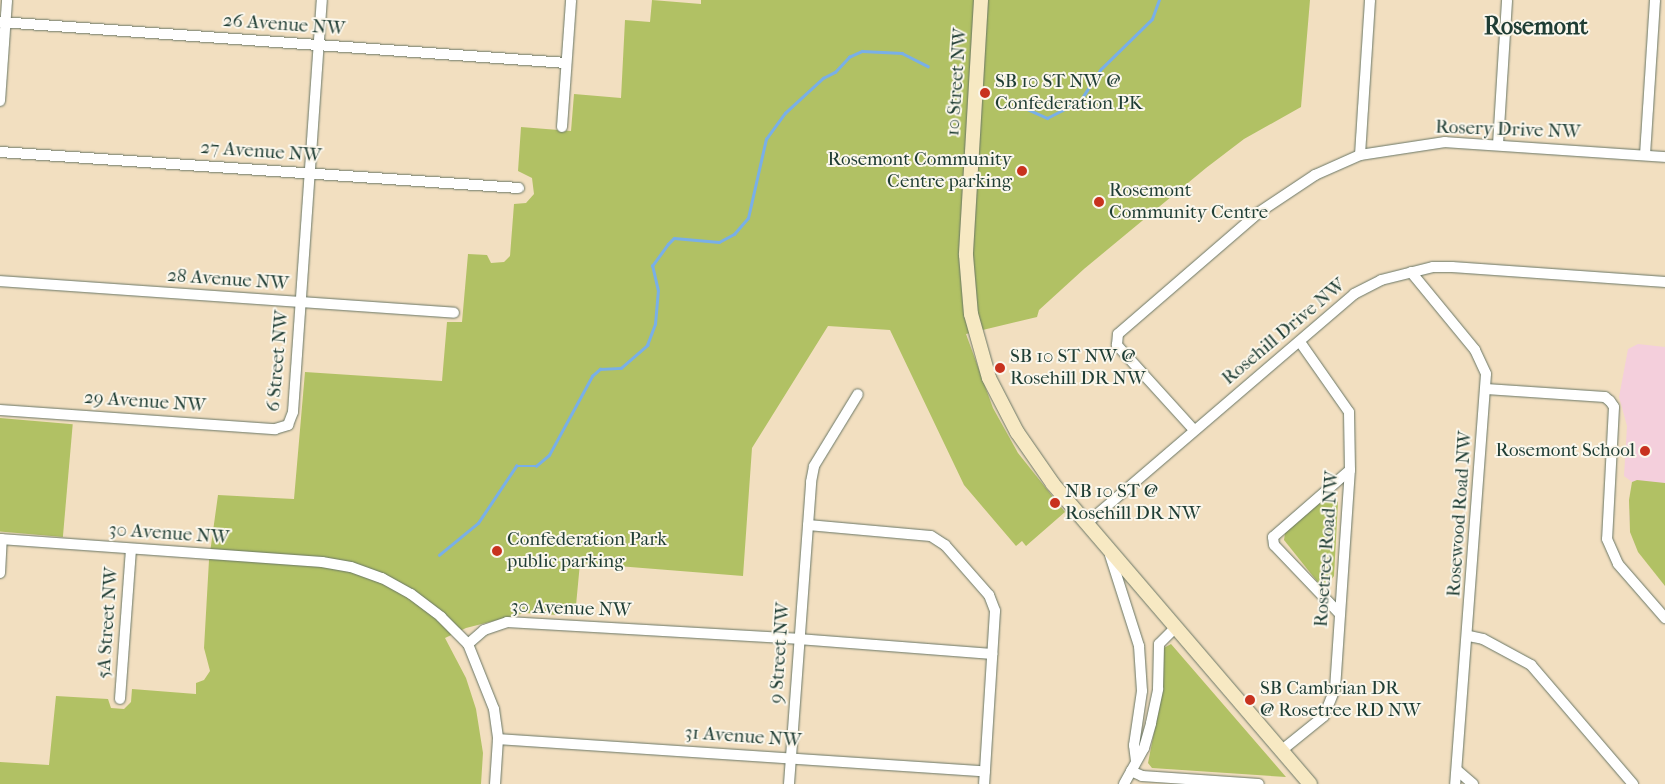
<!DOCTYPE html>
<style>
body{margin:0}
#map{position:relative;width:1665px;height:784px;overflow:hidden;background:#f2dfc0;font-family:"IM FELL French Canon",serif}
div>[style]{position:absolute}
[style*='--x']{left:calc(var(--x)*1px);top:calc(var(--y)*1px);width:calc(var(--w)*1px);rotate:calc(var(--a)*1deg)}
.built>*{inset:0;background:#f4cfdc}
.green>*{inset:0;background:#b1c164;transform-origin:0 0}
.stream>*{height:2.5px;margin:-1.25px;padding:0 1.25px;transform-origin:1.25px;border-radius:1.25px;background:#79afe7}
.roads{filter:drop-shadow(0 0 1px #697665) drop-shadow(0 0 1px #697665)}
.street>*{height:10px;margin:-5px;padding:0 5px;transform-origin:5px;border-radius:5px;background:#fff}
.secondary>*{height:14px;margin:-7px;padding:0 7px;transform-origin:7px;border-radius:7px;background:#f7e9c3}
.dots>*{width:14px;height:14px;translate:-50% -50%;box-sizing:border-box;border:2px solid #fbf7ec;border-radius:50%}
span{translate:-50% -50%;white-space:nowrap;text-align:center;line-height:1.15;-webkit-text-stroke:4px #fbf7ec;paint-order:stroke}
.street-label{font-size:19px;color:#1f3d34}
.poi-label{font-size:19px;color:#1f3d34}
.left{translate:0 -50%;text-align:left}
.right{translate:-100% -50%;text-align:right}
.district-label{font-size:24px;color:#1f3d34;font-weight:700}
</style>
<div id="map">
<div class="built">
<div style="clip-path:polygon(1638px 344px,1665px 347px,1665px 586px,1634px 543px,1629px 518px,1632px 482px,1624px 476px,1627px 426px,1619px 397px,1628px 349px)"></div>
</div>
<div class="green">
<div style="clip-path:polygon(652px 0,701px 4px,701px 0,1310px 0,1301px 107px,1244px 139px,1206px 168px,1084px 269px,1039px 310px,1037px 317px,966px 334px,993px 408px,1018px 453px,1065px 512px,1026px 546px,1022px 541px,1016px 546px,964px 485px,890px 330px,828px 326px,752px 448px,743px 576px,580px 563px,575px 616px,525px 613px,466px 628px,445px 638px,466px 678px,476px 709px,483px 753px,481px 784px,0 784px,0 762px,49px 765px,56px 696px,108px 699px,111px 708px,124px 709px,131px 702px,132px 689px,196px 694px,196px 683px,204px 680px,210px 671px,204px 648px,209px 560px,218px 495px,294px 499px,305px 372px,442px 381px,447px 322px,462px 322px,468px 254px,487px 255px,491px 263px,504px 262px,510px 256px,514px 204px,526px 203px,534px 194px,532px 178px,518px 171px,521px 127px,571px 131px,574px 94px,621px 98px,625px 20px,650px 22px)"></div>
<div style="left:0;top:418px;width:73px;height:113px;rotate:5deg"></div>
<div style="clip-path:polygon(1637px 480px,1665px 483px,1665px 586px,1638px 552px,1630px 532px,1629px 500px,1632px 482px)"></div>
<div style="clip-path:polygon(1329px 495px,1338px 502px,1334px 576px,1326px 586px,1320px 585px,1284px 540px,1285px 533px)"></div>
<div style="clip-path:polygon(1171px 644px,1286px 777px,1152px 768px,1148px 763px,1163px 687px,1162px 649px)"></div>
</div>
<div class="stream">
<div style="--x:1018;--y:105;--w:32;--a:24"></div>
<div style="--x:1047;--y:118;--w:37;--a:-27"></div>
<div style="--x:1080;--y:101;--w:38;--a:-57"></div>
<div style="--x:1101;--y:69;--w:71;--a:-44.4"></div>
<div style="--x:1152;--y:19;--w:20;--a:-70"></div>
<div style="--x:439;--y:555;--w:50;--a:-39.4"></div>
<div style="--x:478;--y:523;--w:69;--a:-56.3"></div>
<div style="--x:516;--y:466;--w:20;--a:0"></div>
<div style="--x:536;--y:466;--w:17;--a:-40"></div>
<div style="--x:549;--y:455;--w:90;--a:-61.4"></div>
<div style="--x:592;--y:376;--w:11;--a:-41"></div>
<div style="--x:600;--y:369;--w:21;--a:-3"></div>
<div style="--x:621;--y:368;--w:35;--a:-41"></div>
<div style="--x:647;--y:345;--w:22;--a:-69"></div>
<div style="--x:655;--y:324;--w:33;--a:-85"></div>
<div style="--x:658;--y:291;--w:26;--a:-103"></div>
<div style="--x:652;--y:266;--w:27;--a:-54"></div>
<div style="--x:668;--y:244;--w:8;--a:-45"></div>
<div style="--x:674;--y:238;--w:45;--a:5.1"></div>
<div style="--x:719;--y:242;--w:17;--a:-28"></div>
<div style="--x:734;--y:234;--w:21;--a:-49"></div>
<div style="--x:748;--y:218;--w:81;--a:-77.2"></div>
<div style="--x:766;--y:139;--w:32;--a:-54"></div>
<div style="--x:785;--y:113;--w:52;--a:-42.6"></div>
<div style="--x:823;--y:78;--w:13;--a:-27"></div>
<div style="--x:835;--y:72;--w:21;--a:-47"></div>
<div style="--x:849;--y:57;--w:14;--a:-25"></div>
<div style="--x:862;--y:51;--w:40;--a:2.9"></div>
<div style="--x:902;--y:53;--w:29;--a:27"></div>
</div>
<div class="roads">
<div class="street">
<div style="--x:0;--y:22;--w:567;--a:4.14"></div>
<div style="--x:0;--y:101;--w:101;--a:-86"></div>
<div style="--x:562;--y:127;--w:127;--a:-85.9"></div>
<div style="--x:1498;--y:144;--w:144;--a:-86.4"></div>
<div style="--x:0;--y:152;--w:520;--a:3.97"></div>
<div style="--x:1360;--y:155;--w:155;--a:-86.3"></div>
<div style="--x:1645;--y:155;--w:155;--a:-86.3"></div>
<div style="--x:1411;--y:272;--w:101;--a:50.6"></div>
<div style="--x:1475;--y:350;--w:26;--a:65"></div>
<div style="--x:1486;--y:374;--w:411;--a:94.3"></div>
<div style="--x:0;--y:281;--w:455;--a:4"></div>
<div style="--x:1486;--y:389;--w:119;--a:3.8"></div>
<div style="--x:1605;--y:397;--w:6;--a:39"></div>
<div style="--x:1610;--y:401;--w:7;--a:56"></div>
<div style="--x:1614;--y:407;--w:132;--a:93"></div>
<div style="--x:1607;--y:539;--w:27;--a:66"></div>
<div style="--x:1618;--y:564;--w:72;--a:49"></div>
<div style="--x:0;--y:410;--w:276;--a:4"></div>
<div style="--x:275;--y:429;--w:14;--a:-17"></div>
<div style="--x:288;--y:425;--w:14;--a:-69"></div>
<div style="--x:293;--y:412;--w:413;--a:-86"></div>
<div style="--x:1194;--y:430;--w:115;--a:-132.2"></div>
<div style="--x:1117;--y:345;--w:11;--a:-85"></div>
<div style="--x:1118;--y:334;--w:185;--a:-40.8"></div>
<div style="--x:1258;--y:213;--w:69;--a:-33.7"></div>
<div style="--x:1315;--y:175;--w:49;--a:-24"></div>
<div style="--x:1360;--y:155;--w:86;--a:-8.7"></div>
<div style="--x:1445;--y:142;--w:221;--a:3.9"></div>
<div style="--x:1087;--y:523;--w:352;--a:-40.6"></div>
<div style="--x:1354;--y:294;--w:30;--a:-27"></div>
<div style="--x:1381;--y:280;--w:54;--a:-14"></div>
<div style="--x:1433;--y:267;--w:19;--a:0"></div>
<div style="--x:1452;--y:267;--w:214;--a:4"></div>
<div style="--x:808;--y:525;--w:123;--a:5.1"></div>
<div style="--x:931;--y:536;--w:17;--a:33"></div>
<div style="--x:945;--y:545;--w:67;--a:48.7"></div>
<div style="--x:989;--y:595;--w:17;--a:69"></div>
<div style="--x:995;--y:611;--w:173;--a:93.6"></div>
<div style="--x:0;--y:539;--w:323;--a:4.1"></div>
<div style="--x:322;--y:562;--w:29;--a:10"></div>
<div style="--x:351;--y:567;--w:33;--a:20"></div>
<div style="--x:382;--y:578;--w:33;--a:29"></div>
<div style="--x:411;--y:594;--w:38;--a:37"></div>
<div style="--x:441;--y:617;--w:38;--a:45"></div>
<div style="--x:468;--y:644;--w:70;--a:68.2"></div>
<div style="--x:494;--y:709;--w:30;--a:82"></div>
<div style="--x:498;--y:739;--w:45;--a:93.8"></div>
<div style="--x:1110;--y:555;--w:96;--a:72.3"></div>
<div style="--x:1139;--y:646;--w:45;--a:86.2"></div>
<div style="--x:1142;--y:691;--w:55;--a:98.4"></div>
<div style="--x:1134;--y:745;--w:16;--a:83"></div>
<div style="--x:0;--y:573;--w:34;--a:-87"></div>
<div style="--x:1340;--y:614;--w:95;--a:-133.7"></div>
<div style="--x:1274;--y:545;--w:8;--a:-97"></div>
<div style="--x:1273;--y:537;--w:102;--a:-41"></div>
<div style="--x:1469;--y:636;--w:14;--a:12"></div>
<div style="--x:1483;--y:639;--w:55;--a:28.4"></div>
<div style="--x:1531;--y:665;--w:157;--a:49.4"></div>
<div style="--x:468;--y:644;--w:21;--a:-41"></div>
<div style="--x:484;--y:630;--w:24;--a:-19"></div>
<div style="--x:507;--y:622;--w:291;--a:3.3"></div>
<div style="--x:798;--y:639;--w:195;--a:4.4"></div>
<div style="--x:120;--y:699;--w:150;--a:-85.8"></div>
<div style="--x:498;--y:739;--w:488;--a:3.8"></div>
<div style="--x:1282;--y:750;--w:54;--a:-39"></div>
<div style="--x:1324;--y:716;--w:29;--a:-68"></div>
<div style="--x:1335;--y:689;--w:220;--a:-86.1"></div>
<div style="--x:1350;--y:470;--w:58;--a:-91"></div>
<div style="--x:1349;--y:412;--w:85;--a:-125"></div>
<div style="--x:1131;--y:771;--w:12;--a:24"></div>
<div style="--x:1142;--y:776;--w:117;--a:3.9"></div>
<div style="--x:1458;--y:771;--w:20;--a:41"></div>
<div style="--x:789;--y:784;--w:303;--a:-85.8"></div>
<div style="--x:811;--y:482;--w:16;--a:-79"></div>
<div style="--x:814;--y:466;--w:84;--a:-58.6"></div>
<div style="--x:1124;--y:784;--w:41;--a:-60.9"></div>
<div style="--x:1144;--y:748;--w:26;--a:-74"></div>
<div style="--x:1151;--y:723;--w:35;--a:-78"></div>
<div style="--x:1158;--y:689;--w:45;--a:-88.7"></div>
<div style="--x:1159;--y:644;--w:24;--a:-45"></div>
</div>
<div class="secondary">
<div style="--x:981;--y:0;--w:255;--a:93.4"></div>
<div style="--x:966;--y:255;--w:59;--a:85.2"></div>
<div style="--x:971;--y:314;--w:66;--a:74.3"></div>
<div style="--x:989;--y:378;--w:61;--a:62.6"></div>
<div style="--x:1017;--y:432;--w:63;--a:55.3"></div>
<div style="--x:1053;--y:484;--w:395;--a:49.4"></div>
</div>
</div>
<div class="dots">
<div style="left:985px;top:93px;background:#c8321e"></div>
<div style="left:1022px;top:171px;background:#c8321e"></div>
<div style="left:1099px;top:202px;background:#c8321e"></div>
<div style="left:1000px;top:368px;background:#c8321e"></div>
<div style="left:1645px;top:451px;background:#c8321e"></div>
<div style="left:1055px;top:503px;background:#c8321e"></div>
<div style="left:497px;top:551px;background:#c8321e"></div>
<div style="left:1250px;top:700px;background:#c8321e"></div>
</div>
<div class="street-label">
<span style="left:284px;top:25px;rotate:4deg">26 Avenue NW</span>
<span style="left:957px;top:82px;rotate:-86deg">10 Street NW</span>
<span style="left:1508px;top:130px;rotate:2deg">Rosery Drive NW</span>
<span style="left:261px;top:152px;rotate:4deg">27 Avenue NW</span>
<span style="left:228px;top:280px;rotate:4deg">28 Avenue NW</span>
<span style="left:1284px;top:332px;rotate:-40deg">Rosehill Drive NW</span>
<span style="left:278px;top:361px;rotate:-85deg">6 Street NW</span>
<span style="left:145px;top:402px;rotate:4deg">29 Avenue NW</span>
<span style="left:1460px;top:514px;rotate:-86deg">Rosewood Road NW</span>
<span style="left:169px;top:534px;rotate:4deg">30 Avenue NW</span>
<span style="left:1327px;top:549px;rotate:-86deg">Rosetree Road NW</span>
<span style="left:571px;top:609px;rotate:2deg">30 Avenue NW</span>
<span style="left:108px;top:623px;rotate:-86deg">5A Street NW</span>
<span style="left:780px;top:653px;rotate:-86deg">9 Street NW</span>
<span style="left:743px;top:737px;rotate:4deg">31 Avenue NW</span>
</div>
<div class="poi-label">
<span class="left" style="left:995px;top:93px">SB 10 ST NW @<br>Confederation PK</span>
<span class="right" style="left:1012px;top:171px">Rosemont Community<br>Centre parking</span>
<span class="left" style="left:1109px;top:202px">Rosemont<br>Community Centre</span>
<span class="left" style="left:1010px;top:368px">SB 10 ST NW @<br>Rosehill DR NW</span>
<span class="right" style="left:1635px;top:451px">Rosemont School</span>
<span class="left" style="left:1065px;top:503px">NB 10 ST @<br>Rosehill DR NW</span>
<span class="left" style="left:507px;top:551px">Confederation Park<br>public parking</span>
<span class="left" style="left:1260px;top:700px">SB Cambrian DR<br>@ Rosetree RD NW</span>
</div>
<div class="district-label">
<span style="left:1536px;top:27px">Rosemont</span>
</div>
</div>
